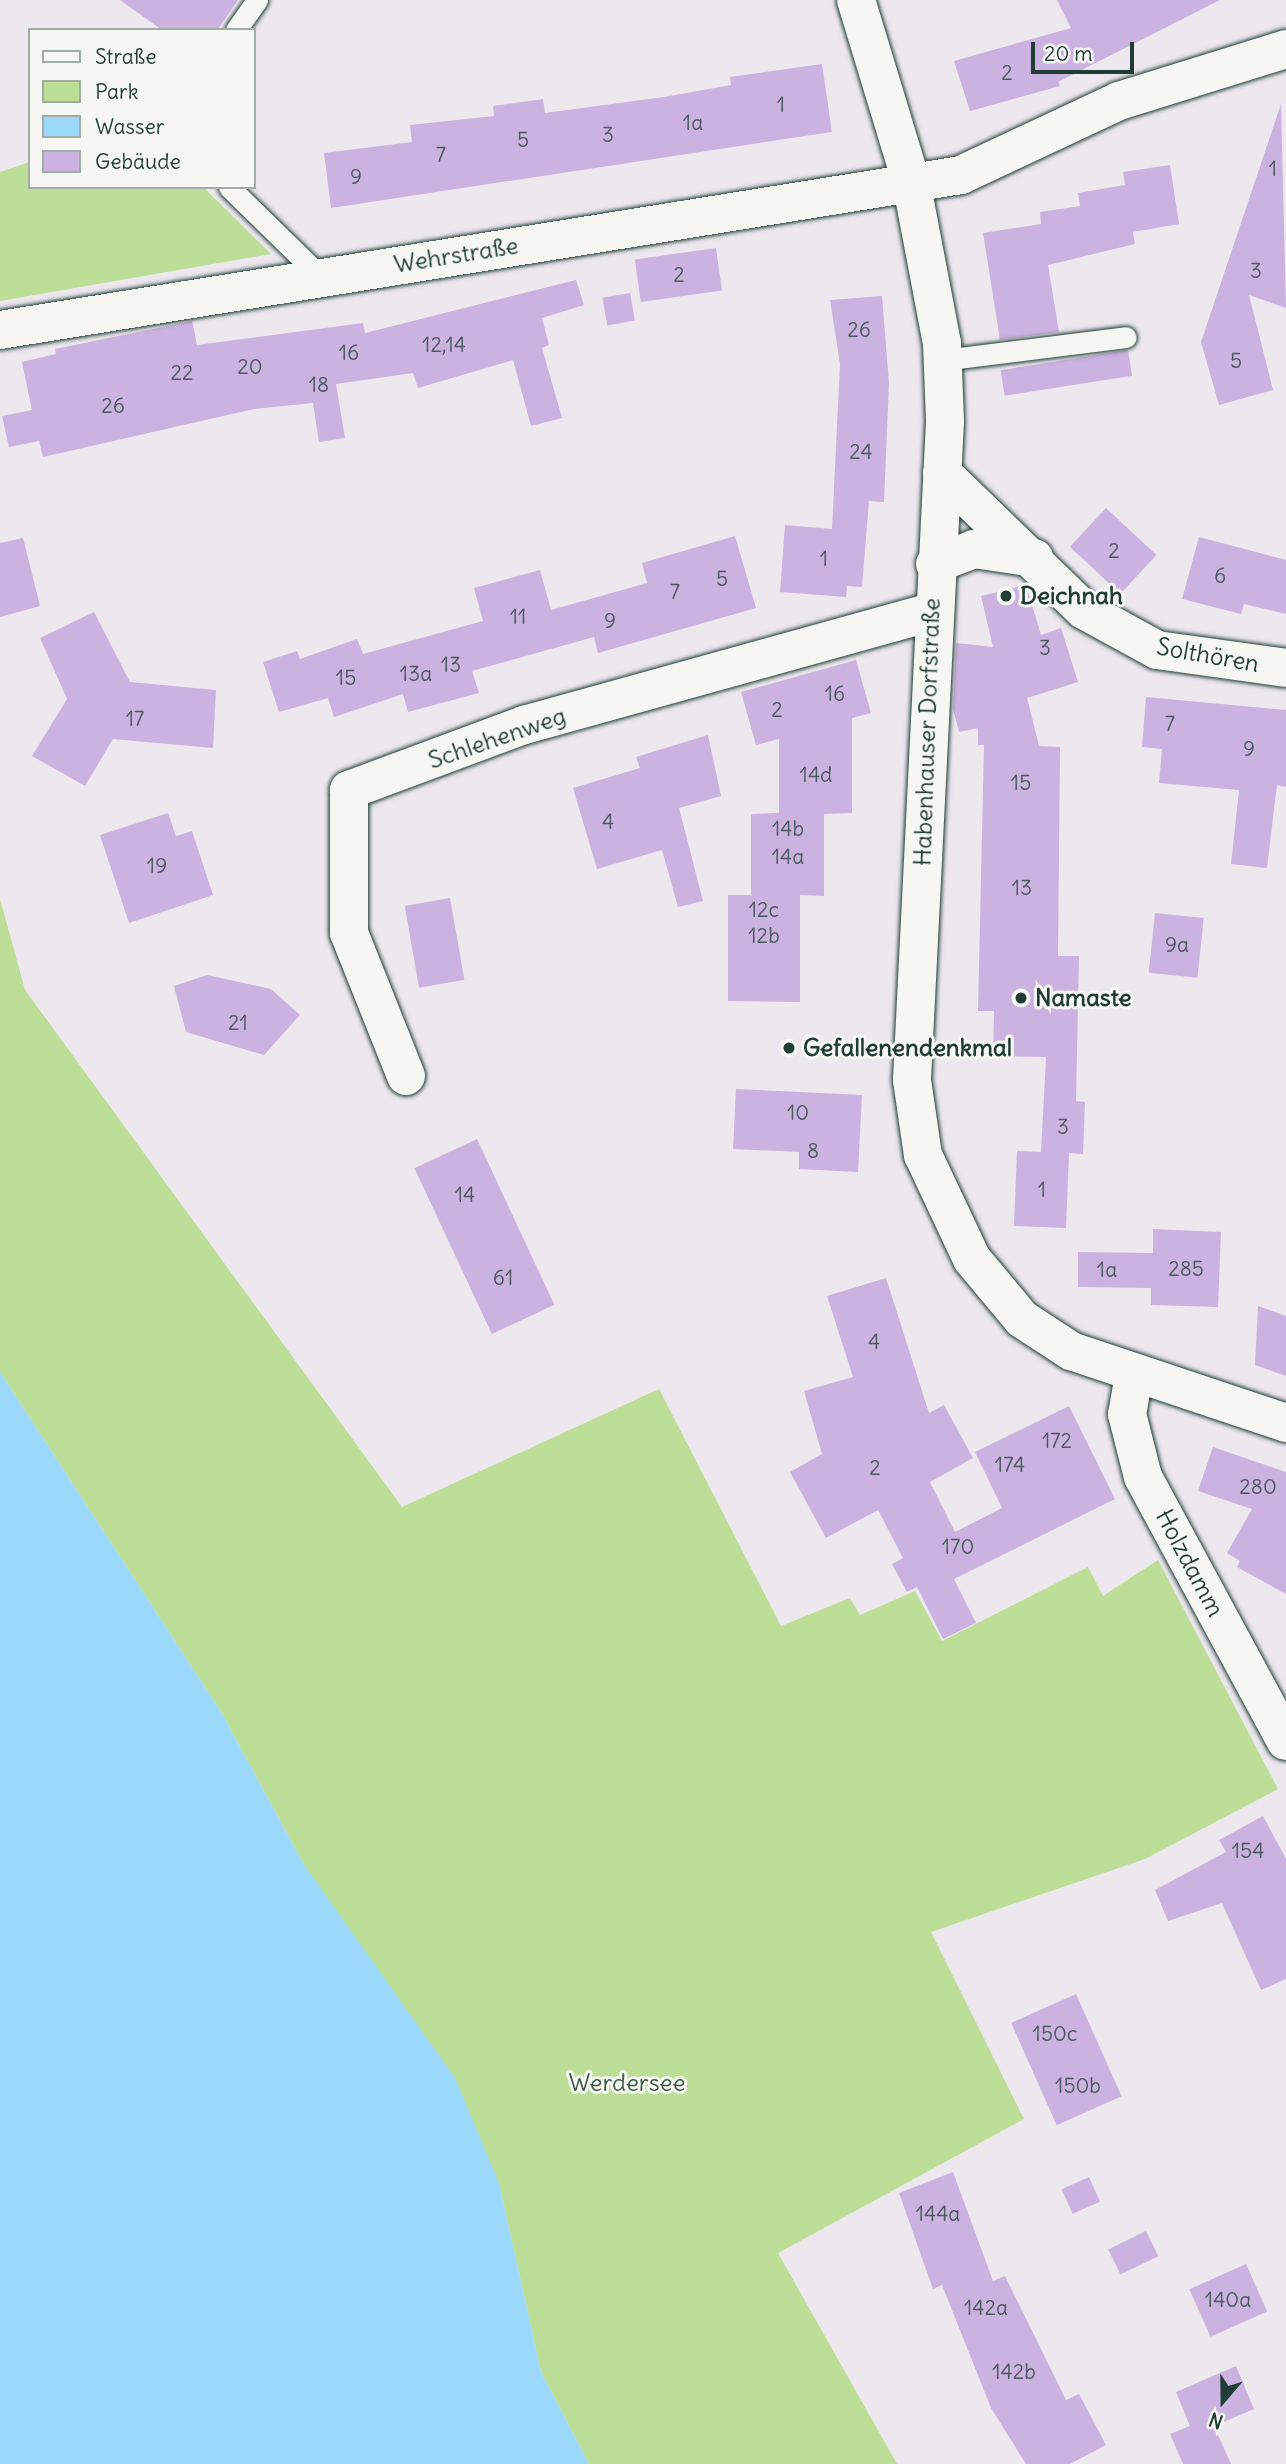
<!DOCTYPE html>
<meta charset="utf-8">
<style>
body{margin:0}
#map{position:relative;width:1286px;height:2464px;overflow:hidden;background:#ede8ee;font-family:Delius,sans-serif}
div>[style]{position:absolute}
[style*='--x']{left:calc(var(--x)*1px);top:calc(var(--y)*1px);width:calc(var(--w)*1px);rotate:calc(var(--a)*1deg)}
.green>*{inset:0;background:#bcde97}
.water>*{inset:0;background:#9cd9fd}
.building>*{inset:0;background:#cbb2e0;transform-origin:0 0}
.roads{filter:drop-shadow(0 0 2px #1f3d34) drop-shadow(0 0 2px #1f3d34)}
.lane>*{height:21px;margin:-10.5px;padding:0 10.5px;transform-origin:10.5px;border-radius:10.5px;background:#f6f6f2}
.street>*{height:38px;margin:-19px;padding:0 19px;transform-origin:19px;border-radius:19px;background:#f6f6f2}
.dots>*{width:19px;height:19px;translate:-50% -50%;box-sizing:border-box;border:4px solid #f6f6f2;border-radius:50%}
span{translate:-50% -50%;white-space:nowrap;text-align:center;line-height:1.15;-webkit-text-stroke:6px #f6f6f2;paint-order:stroke}
.number-label{font-size:21px;color:#4a5a5f}
.number-label span{-webkit-text-stroke-width:0}
.street-label{font-size:24px;color:#1f3d34}
.poi-label{font-size:24px;color:#1f3d34;font-weight:700}
.left{translate:0 -50%;text-align:left}
.park-label{font-size:24px;color:#3e5d48}
.legend{position:absolute;left:28px;top:28px;width:228px;height:161px;box-sizing:border-box;background:#f6f6f2;border:2px solid #a0aca6;margin:0;padding:9px 12px;list-style:none;font-size:21px;color:#1f3d34}
.legend li{display:flex;align-items:center;gap:14px;height:35px}
.legend b{width:35px;border:2px solid #a0aca6}
.north{position:absolute;left:1188px;top:2366px;width:70px;height:70px;-webkit-text-stroke:5px #f6f6f2;paint-order:stroke;rotate:200deg;font-size:19px;font-weight:700;line-height:28px;text-align:center;color:#1f3d34}
.north::after{content:'';display:block;margin:auto;width:24px;height:32px;background:#1f3d34;clip-path:polygon(50% 0,100% 100%,50% 72%,0 100%)}
.scale{position:absolute;left:1031px;top:42px;width:103px;height:32px;box-sizing:border-box;border:4px solid #1f3d34;border-top:0;padding-left:9px;font-size:21px;line-height:24px;white-space:nowrap;color:#1f3d34;-webkit-text-stroke:5px #f6f6f2;paint-order:stroke}
</style>
<div id="map">
<div class="green">
<div style="clip-path:polygon(30px 162px,30px 187px,203px 187px,271px 254px,0 301px,0 172px)"></div>
<div style="clip-path:polygon(0 899px,25px 990px,402px 1507px,659px 1389px,781px 1626px,850px 1598px,860px 1615px,915px 1591px,942px 1641px,1088px 1567px,1103px 1596px,1158px 1560px,1278px 1789px,1145px 1859px,931px 1932px,1024px 2119px,778px 2253px,897px 2464px,589px 2464px,541px 2372px,499px 2183px,303px 1863px,221px 1712px,0 1372px)"></div>
</div>
<div class="water">
<div style="clip-path:polygon(0 1372px,221px 1712px,303px 1863px,455px 2078px,499px 2183px,541px 2372px,589px 2464px,0 2464px)"></div>
</div>
<div class="building">
<div style="clip-path:polygon(120px 0,238px 0,217px 30px,162px 30px)"></div>
<div style="clip-path:polygon(1057px 0,1220px 0,1058px 82px,1060px 86px,970px 111px,954px 61px,1071px 28px)"></div>
<div style="clip-path:polygon(822px 64px,832px 132px,331px 208px,324px 153px,412px 142px,410px 125px,494px 116px,493px 106px,543px 99px,545px 113px,664px 97px,731px 85px,730px 77px)"></div>
<div style="clip-path:polygon(1281px 104px,1286px 308px,1249px 295px,1273px 390px,1219px 405px,1201px 342px)"></div>
<div style="clip-path:polygon(1170px 165px,1179px 224px,1133px 232px,1135px 244px,1048px 265px,1059px 332px,1000px 340px,983px 233px,1041px 224px,1040px 212px,1080px 206px,1078px 193px,1125px 185px,1123px 172px)"></div>
<div style="left:716px;top:248px;width:43px;height:82px;rotate:82deg"></div>
<div style="clip-path:polygon(576px 280px,584px 305px,542px 318px,549px 345px,542px 348px,562px 418px,531px 426px,513px 360px,418px 388px,413px 373px,336px 384px,345px 438px,319px 442px,313px 403px,254px 409px,43px 457px,39px 441px,9px 447px,2px 416px,32px 410px,22px 362px,56px 354px,55px 349px,192px 321px,197px 345px,363px 323px,365px 333px)"></div>
<div style="left:630px;top:293px;width:28px;height:28px;rotate:80deg"></div>
<div style="clip-path:polygon(882px 296px,889px 383px,884px 502px,869px 501px,862px 587px,847px 586px,846px 597px,780px 592px,785px 525px,832px 529px,840px 364px,830px 300px)"></div>
<div style="left:1128px;top:350px;width:26px;height:129px;rotate:81deg"></div>
<div style="left:1106px;top:508px;width:69px;height:53px;rotate:43deg"></div>
<div style="clip-path:polygon(735px 536px,756px 608px,598px 653px,594px 637px,472px 671px,479px 693px,408px 712px,403px 694px,334px 717px,328px 698px,279px 712px,263px 662px,297px 651px,300px 659px,357px 639px,363px 654px,483px 621px,474px 588px,540px 570px,551px 610px,647px 583px,642px 563px)"></div>
<div style="clip-path:polygon(1199px 537px,1286px 560px,1286px 614px,1244px 604px,1241px 614px,1182px 599px)"></div>
<div style="clip-path:polygon(23px 538px,40px 606px,0 617px,0 543px)"></div>
<div style="clip-path:polygon(1026px 585px,1041px 635px,1061px 628px,1078px 682px,1027px 698px,1039px 746px,1060px 747px,1058px 956px,1079px 956px,1076px 1101px,1085px 1102px,1083px 1154px,1069px 1153px,1066px 1228px,1014px 1226px,1017px 1151px,1041px 1152px,1046px 1057px,993px 1056px,994px 1011px,978px 1011px,984px 745px,978px 745px,978px 728px,959px 732px,953px 709px,956px 643px,993px 647px,981px 596px)"></div>
<div style="clip-path:polygon(94px 612px,130px 682px,216px 690px,213px 748px,113px 739px,85px 786px,32px 756px,67px 699px,40px 638px)"></div>
<div style="clip-path:polygon(856px 660px,871px 713px,852px 718px,852px 813px,824px 814px,824px 896px,800px 895px,800px 1002px,728px 1001px,728px 895px,751px 895px,751px 814px,779px 813px,779px 739px,756px 745px,741px 692px)"></div>
<div style="clip-path:polygon(1146px 697px,1286px 710px,1286px 787px,1277px 785px,1267px 868px,1231px 864px,1239px 790px,1159px 783px,1162px 749px,1142px 747px)"></div>
<div style="clip-path:polygon(708px 735px,721px 796px,679px 808px,703px 901px,678px 907px,662px 850px,597px 869px,573px 788px,640px 768px,636px 757px)"></div>
<div style="clip-path:polygon(168px 813px,176px 836px,192px 831px,213px 895px,129px 923px,100px 835px)"></div>
<div style="left:450px;top:898px;width:83px;height:46px;rotate:80deg"></div>
<div style="left:1155px;top:913px;width:49px;height:60px;rotate:6deg"></div>
<div style="clip-path:polygon(207px 975px,271px 989px,300px 1015px,264px 1055px,186px 1032px,174px 986px)"></div>
<div style="clip-path:polygon(736px 1089px,862px 1095px,858px 1172px,799px 1169px,799px 1152px,733px 1149px)"></div>
<div style="left:477px;top:1139px;width:183px;height:69px;rotate:65deg"></div>
<div style="clip-path:polygon(1153px 1229px,1221px 1232px,1218px 1307px,1151px 1305px,1151px 1288px,1078px 1287px,1078px 1252px,1153px 1253px)"></div>
<div style="clip-path:polygon(886px 1278px,929px 1413px,944px 1405px,973px 1458px,930px 1482px,955px 1532px,1002px 1508px,975px 1452px,1069px 1406px,1115px 1499px,954px 1579px,976px 1623px,943px 1639px,917px 1587px,907px 1592px,892px 1564px,903px 1558px,878px 1510px,826px 1538px,790px 1472px,822px 1454px,804px 1391px,853px 1377px,827px 1296px)"></div>
<div style="clip-path:polygon(1258px 1306px,1286px 1316px,1286px 1376px,1255px 1365px)"></div>
<div style="clip-path:polygon(1213px 1447px,1286px 1472px,1286px 1594px,1237px 1567px,1240px 1561px,1227px 1553px,1252px 1509px,1198px 1491px)"></div>
<div style="clip-path:polygon(1263px 1816px,1286px 1859px,1286px 1979px,1261px 1990px,1222px 1903px,1168px 1921px,1155px 1890px,1226px 1852px,1219px 1840px)"></div>
<div style="left:1076px;top:1994px;width:112px;height:71px;rotate:66deg"></div>
<div style="clip-path:polygon(953px 2172px,993px 2281px,1005px 2276px,1066px 2400px,1079px 2394px,1106px 2445px,1070px 2464px,1026px 2464px,991px 2408px,942px 2285px,933px 2289px,899px 2193px)"></div>
<div style="left:1089px;top:2177px;width:27px;height:30px;rotate:66deg"></div>
<div style="left:1146px;top:2231px;width:28px;height:42px;rotate:64deg"></div>
<div style="left:1246px;top:2264px;width:52px;height:62px;rotate:66deg"></div>
<div style="clip-path:polygon(1236px 2366px,1254px 2409px,1214px 2426px,1231px 2464px,1183px 2464px,1170px 2434px,1190px 2426px,1176px 2392px)"></div>
</div>
<div class="roads">
<div class="lane">
<div style="--x:236;--y:30;--w:37;--a:-55"></div>
<div style="--x:229;--y:187;--w:129;--a:44.4"></div>
<div style="--x:942;--y:360;--w:185;--a:-7.1"></div>
</div>
<div class="street">
<div style="--x:856;--y:0;--w:189;--a:73.1"></div>
<div style="--x:911;--y:181;--w:165;--a:79.2"></div>
<div style="--x:942;--y:343;--w:78;--a:87.8"></div>
<div style="--x:945;--y:421;--w:660;--a:92.87"></div>
<div style="--x:912;--y:1080;--w:76;--a:81.7"></div>
<div style="--x:923;--y:1155;--w:115;--a:64.8"></div>
<div style="--x:972;--y:1259;--w:78;--a:50.2"></div>
<div style="--x:1022;--y:1319;--w:59;--a:33.1"></div>
<div style="--x:1071;--y:1351;--w:227;--a:18.5"></div>
<div style="--x:0;--y:330;--w:973;--a:-9.16"></div>
<div style="--x:961;--y:175;--w:174;--a:-25.1"></div>
<div style="--x:1119;--y:101;--w:175;--a:-17.3"></div>
<div style="--x:942;--y:473;--w:197;--a:44"></div>
<div style="--x:1084;--y:610;--w:83;--a:28.7"></div>
<div style="--x:1157;--y:650;--w:130;--a:7.9"></div>
<div style="--x:935;--y:564;--w:42;--a:-21"></div>
<div style="--x:974;--y:549;--w:61;--a:8.5"></div>
<div style="--x:406;--y:1076;--w:154;--a:-111.7"></div>
<div style="--x:349;--y:933;--w:143;--a:-90"></div>
<div style="--x:349;--y:790;--w:187;--a:-20.4"></div>
<div style="--x:524;--y:725;--w:423;--a:-15.5"></div>
<div style="--x:1134;--y:1375;--w:40;--a:100"></div>
<div style="--x:1127;--y:1414;--w:65;--a:75.7"></div>
<div style="--x:1143;--y:1477;--w:300;--a:61.6"></div>
</div>
</div>
<div class="dots">
<div style="left:1006px;top:596px;background:#1f3d34"></div>
<div style="left:1021px;top:998px;background:#1f3d34"></div>
<div style="left:789px;top:1048px;background:#1f3d34"></div>
</div>
<div class="number-label">
<span style="left:1007px;top:73px">2</span>
<span style="left:781px;top:105px">1</span>
<span style="left:693px;top:123px">1a</span>
<span style="left:608px;top:135px">3</span>
<span style="left:523px;top:140px">5</span>
<span style="left:441px;top:155px">7</span>
<span style="left:1273px;top:169px">1</span>
<span style="left:356px;top:177px">9</span>
<span style="left:1256px;top:271px">3</span>
<span style="left:679px;top:275px">2</span>
<span style="left:859px;top:330px">26</span>
<span style="left:444px;top:345px">12,14</span>
<span style="left:349px;top:353px">16</span>
<span style="left:1236px;top:361px">5</span>
<span style="left:250px;top:367px">20</span>
<span style="left:182px;top:373px">22</span>
<span style="left:319px;top:385px">18</span>
<span style="left:113px;top:406px">26</span>
<span style="left:861px;top:452px">24</span>
<span style="left:1114px;top:551px">2</span>
<span style="left:824px;top:559px">1</span>
<span style="left:1220px;top:576px">6</span>
<span style="left:722px;top:579px">5</span>
<span style="left:675px;top:592px">7</span>
<span style="left:518px;top:617px">11</span>
<span style="left:610px;top:621px">9</span>
<span style="left:1045px;top:648px">3</span>
<span style="left:451px;top:665px">13</span>
<span style="left:416px;top:674px">13a</span>
<span style="left:346px;top:678px">15</span>
<span style="left:835px;top:694px">16</span>
<span style="left:777px;top:710px">2</span>
<span style="left:135px;top:719px">17</span>
<span style="left:1170px;top:724px">7</span>
<span style="left:1249px;top:749px">9</span>
<span style="left:816px;top:775px">14d</span>
<span style="left:1021px;top:783px">15</span>
<span style="left:608px;top:822px">4</span>
<span style="left:788px;top:829px">14b</span>
<span style="left:788px;top:857px">14a</span>
<span style="left:157px;top:866px">19</span>
<span style="left:1022px;top:888px">13</span>
<span style="left:764px;top:910px">12c</span>
<span style="left:764px;top:936px">12b</span>
<span style="left:1177px;top:945px">9a</span>
<span style="left:238px;top:1023px">21</span>
<span style="left:798px;top:1113px">10</span>
<span style="left:1063px;top:1127px">3</span>
<span style="left:813px;top:1151px">8</span>
<span style="left:1042px;top:1190px">1</span>
<span style="left:465px;top:1195px">14</span>
<span style="left:1186px;top:1269px">285</span>
<span style="left:1107px;top:1270px">1a</span>
<span style="left:503px;top:1278px">61</span>
<span style="left:874px;top:1342px">4</span>
<span style="left:1057px;top:1441px">172</span>
<span style="left:1010px;top:1465px">174</span>
<span style="left:875px;top:1468px">2</span>
<span style="left:1258px;top:1487px">280</span>
<span style="left:958px;top:1547px">170</span>
<span style="left:1248px;top:1851px">154</span>
<span style="left:1055px;top:2034px">150c</span>
<span style="left:1078px;top:2086px">150b</span>
<span style="left:938px;top:2214px">144a</span>
<span style="left:1228px;top:2300px">140a</span>
<span style="left:986px;top:2308px">142a</span>
<span style="left:1014px;top:2372px">142b</span>
</div>
<div class="street-label">
<span style="left:456px;top:255px;rotate:-9deg">Wehrstraße</span>
<span style="left:1208px;top:655px;rotate:10deg">Solthören</span>
<span style="left:927px;top:732px;rotate:-88deg">Habenhauser Dorfstraße</span>
<span style="left:497px;top:738px;rotate:-19deg">Schlehenweg</span>
<span style="left:1190px;top:1563px;rotate:62deg">Holzdamm</span>
</div>
<div class="poi-label">
<span class="left" style="left:1020px;top:596px">Deichnah</span>
<span class="left" style="left:1035px;top:998px">Namaste</span>
<span class="left" style="left:803px;top:1048px">Gefallenendenkmal</span>
</div>
<div class="park-label">
<span style="left:627px;top:2083px">Werdersee</span>
</div>
<ul class="legend">
<li><b style="height:9px;background:#f6f6f2"></b>Straße</li>
<li><b style="height:19px;background:#bcde97"></b>Park</li>
<li><b style="height:19px;background:#9cd9fd"></b>Wasser</li>
<li><b style="height:19px;background:#cbb2e0"></b>Gebäude</li>
</ul>
<div class="north">N</div>
<div class="scale">20 m</div>
</div>
